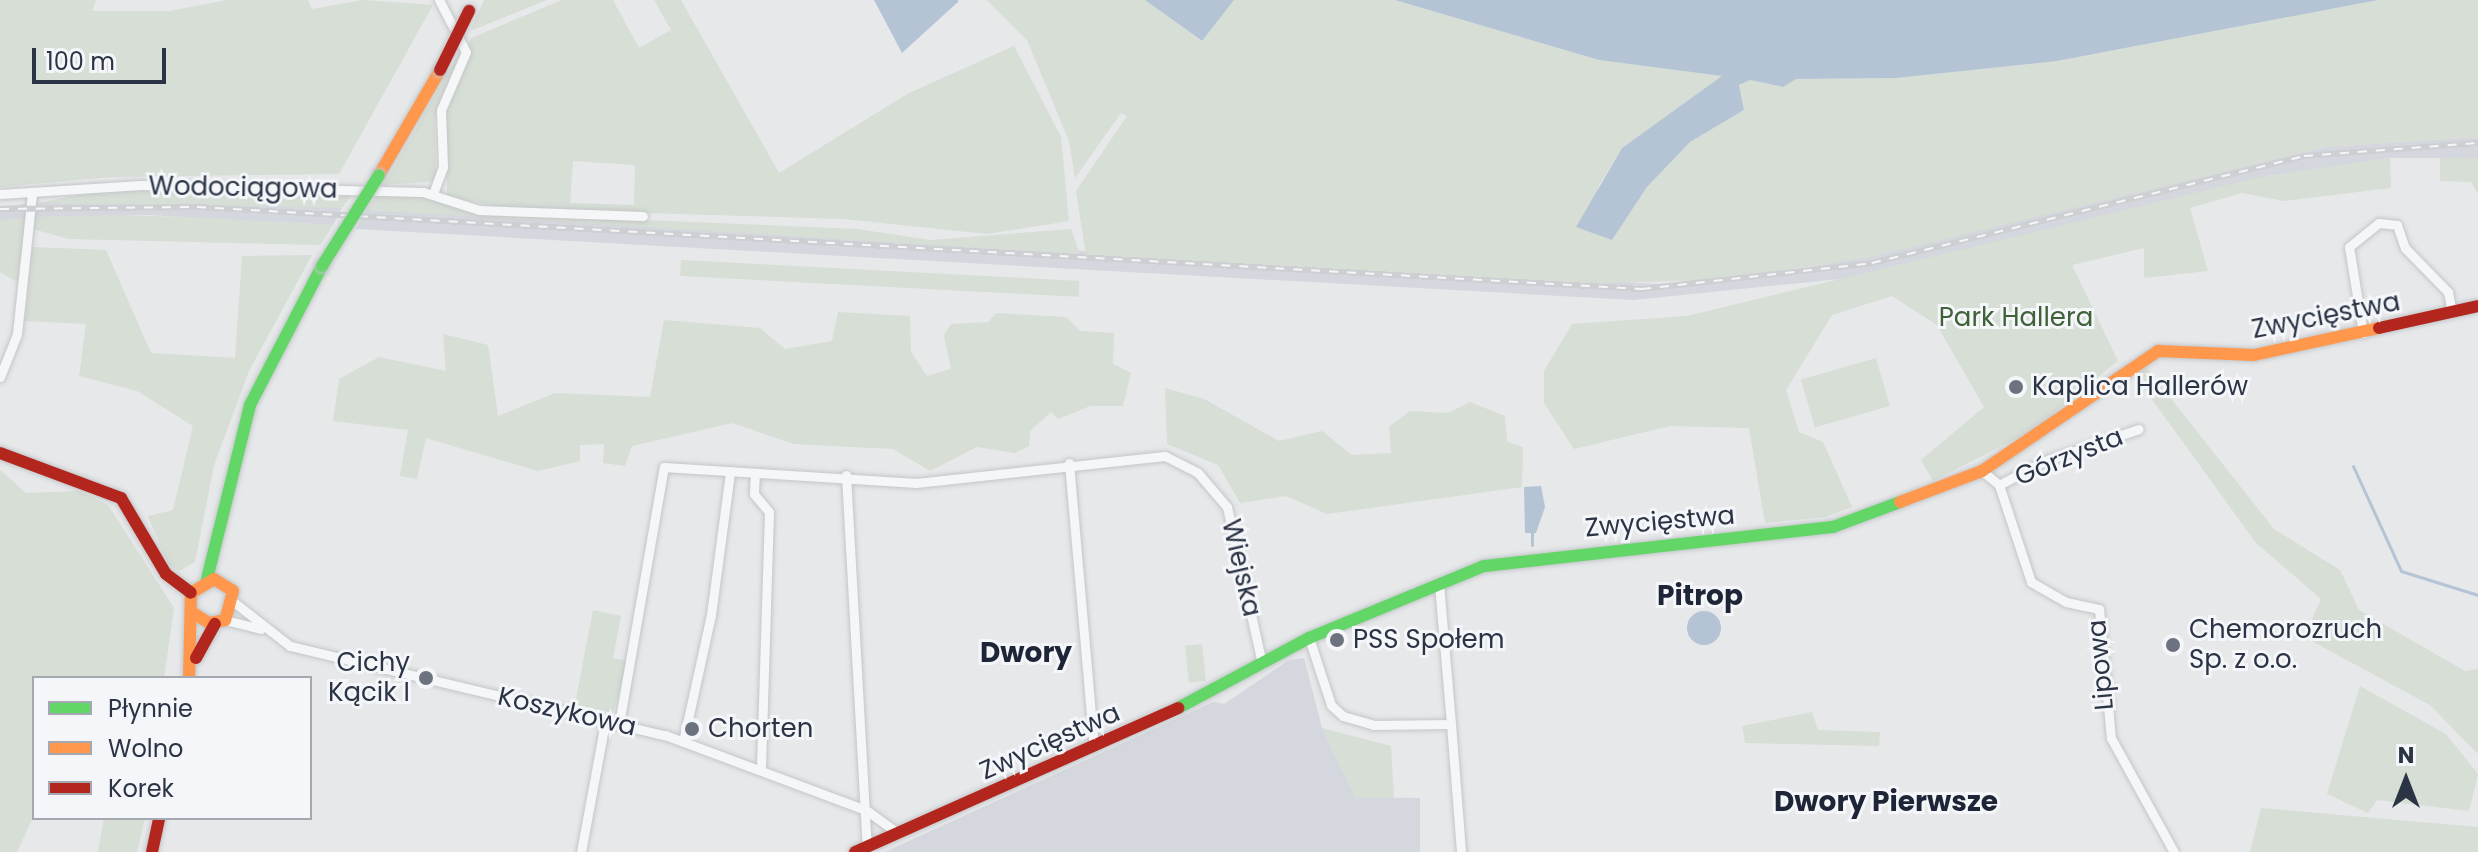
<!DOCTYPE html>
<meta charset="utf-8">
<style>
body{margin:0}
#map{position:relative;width:2478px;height:852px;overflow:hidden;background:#e6e8ea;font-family:Poppins,sans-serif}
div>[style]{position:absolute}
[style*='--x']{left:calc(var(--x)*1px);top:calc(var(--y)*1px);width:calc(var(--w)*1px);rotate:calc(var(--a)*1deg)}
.built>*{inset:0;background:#d4d7dd}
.green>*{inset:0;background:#d6ded6;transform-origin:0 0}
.water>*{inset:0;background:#b4c4d5}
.round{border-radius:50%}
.stream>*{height:3px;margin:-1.5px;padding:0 1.5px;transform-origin:1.5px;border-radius:1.5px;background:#b4c4d5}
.roads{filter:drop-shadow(0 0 2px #c4c6c8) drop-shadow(0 0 2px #c4c6c8)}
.street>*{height:9px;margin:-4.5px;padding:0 4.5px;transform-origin:4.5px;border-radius:4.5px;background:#f5f6f7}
.fast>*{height:12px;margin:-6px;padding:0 6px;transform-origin:6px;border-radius:6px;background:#63d668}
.slow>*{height:12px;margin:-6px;padding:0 6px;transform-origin:6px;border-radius:6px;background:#ff974d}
.jam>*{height:12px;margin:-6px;padding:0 6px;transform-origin:6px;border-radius:6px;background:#b3261e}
.rail>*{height:6px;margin-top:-3px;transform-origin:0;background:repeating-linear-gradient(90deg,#f4f6f9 0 9px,#cecfd2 0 18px);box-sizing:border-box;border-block:2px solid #cecfd2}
.bridges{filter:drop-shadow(0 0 2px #c4c6c8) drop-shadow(0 0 2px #c4c6c8)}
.fast-bridge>*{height:12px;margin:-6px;padding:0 6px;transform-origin:6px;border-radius:6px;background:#63d668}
.jam-bridge>*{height:12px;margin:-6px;padding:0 6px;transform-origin:6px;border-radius:6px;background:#b3261e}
.dots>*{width:22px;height:22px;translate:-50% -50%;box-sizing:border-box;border:4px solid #f4f6f9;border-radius:50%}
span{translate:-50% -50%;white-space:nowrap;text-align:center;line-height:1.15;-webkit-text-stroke:6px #f4f6f9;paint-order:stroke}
.street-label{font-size:26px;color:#2b3445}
.park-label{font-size:26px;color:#3f6138}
.poi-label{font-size:26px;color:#2b3445}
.left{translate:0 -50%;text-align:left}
.right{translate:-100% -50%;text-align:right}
.neighbourhood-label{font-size:28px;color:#1d2536;font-weight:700}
.legend{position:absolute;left:32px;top:676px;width:280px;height:144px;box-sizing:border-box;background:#f4f6f9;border:2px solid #a4a8b1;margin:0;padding:10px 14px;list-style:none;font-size:24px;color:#2b3445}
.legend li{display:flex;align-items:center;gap:16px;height:40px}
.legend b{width:40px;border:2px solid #a4a8b1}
.north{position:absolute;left:2366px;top:740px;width:80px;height:80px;-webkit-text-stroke:6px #f4f6f9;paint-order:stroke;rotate:0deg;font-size:22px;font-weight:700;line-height:32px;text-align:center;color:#2b3445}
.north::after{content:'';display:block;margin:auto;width:28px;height:36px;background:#2b3445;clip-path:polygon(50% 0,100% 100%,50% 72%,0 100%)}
.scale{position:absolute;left:32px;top:48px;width:134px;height:36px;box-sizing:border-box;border:4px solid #2b3445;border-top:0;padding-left:10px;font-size:24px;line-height:28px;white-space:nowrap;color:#2b3445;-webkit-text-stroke:6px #f4f6f9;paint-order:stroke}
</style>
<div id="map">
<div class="built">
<div style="clip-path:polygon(2478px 137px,2478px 158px,2390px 158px,2262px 177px,1860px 277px,1633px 300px,356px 229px,367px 210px,1658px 284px,1793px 271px,2326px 147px)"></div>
<div style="clip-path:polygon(74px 200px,147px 200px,342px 208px,333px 225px,146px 215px,0 220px,0 206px)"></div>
<div style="clip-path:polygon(1304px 658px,1322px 728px,1355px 797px,1420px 798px,1420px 852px,885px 852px,1213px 702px,1224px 704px,1289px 660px)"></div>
</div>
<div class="green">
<div style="clip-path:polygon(0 0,96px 0,92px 11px,169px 11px,227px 0,308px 0,312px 9px,363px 0,433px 5px,339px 174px,111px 177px,0 187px)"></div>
<div style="clip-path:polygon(484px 0,547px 0,470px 31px)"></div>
<div style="clip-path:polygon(evenodd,562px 0,613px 0,639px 48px,671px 30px,654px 0,681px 0,779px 173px,909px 93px,1014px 46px,1061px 137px,1069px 221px,987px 234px,844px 219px,508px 209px,447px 196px,446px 106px,471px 38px,562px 0,573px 161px,635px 165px,634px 205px,570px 203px,573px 161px)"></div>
<div style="clip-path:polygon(987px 0,1145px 0,1201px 41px,1234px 0,1395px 0,1599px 60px,1724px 76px,1622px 148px,1598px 187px,1612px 240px,1647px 187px,1690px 142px,1744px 110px,1739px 84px,1750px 80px,1782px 87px,1795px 79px,1896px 78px,2057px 61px,2378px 0,2478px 0,2478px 137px,2326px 147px,1867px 258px,1717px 280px,1561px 284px,1086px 255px,1076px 191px,1127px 116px,1121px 113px,1075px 178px,1069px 141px,1027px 40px)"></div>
<div style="clip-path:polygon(462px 48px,435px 118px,436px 181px,384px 185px)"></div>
<div style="clip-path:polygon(2390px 158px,2391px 188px,2284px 201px,2242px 193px,2190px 208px,2208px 271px,2144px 278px,2144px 248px,2072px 265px,2118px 361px,2031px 431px,1933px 481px,1921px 460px,1984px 407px,1937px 325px,1892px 296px,1832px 315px,1786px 390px,1799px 432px,1823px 442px,1852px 507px,1825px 517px,1765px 523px,1749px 428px,1670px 426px,1574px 449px,1544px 403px,1544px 371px,1572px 324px,1687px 316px,2261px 177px)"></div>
<div style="clip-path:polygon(2440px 158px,2478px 158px,2478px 194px,2471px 182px,2440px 181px)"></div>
<div style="clip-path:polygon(130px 185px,355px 191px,342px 208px,38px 203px)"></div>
<div style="clip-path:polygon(378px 194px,430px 197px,478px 213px,857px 229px,931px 240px,1071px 229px,1080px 254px,367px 210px)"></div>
<div style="clip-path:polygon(110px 215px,186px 217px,333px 225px,320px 245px,69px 239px,33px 229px,35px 217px)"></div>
<div style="clip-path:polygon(24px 218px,24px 244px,19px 283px,0 272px,0 220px)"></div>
<div style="clip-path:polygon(32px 247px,106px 250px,151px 353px,235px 358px,242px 256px,312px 255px,249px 371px,214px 465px,195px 562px,179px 571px,168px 564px,148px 516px,173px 510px,193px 426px,137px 391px,79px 376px,86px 324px,25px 321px)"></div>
<div style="left:681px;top:260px;width:399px;height:16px;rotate:3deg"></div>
<div style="clip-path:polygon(838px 312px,910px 316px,911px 352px,927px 376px,951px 369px,944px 335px,951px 324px,988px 322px,996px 313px,1066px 317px,1080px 331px,1114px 333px,1113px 364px,1131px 373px,1123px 406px,1090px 406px,1058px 419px,1051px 412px,1030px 431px,1029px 446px,1015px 453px,977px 447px,930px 471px,893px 449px,794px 444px,732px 423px,632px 446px,625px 466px,603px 463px,604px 444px,580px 445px,580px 461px,538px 471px,426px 438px,417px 479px,400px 476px,408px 430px,333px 421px,339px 379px,379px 357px,446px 371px,443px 334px,488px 345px,498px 416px,555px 393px,650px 397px,664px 320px,760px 328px,785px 349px,832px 341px)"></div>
<div style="left:1876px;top:358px;width:50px;height:78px;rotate:74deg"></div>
<div style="clip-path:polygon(2146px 367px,2274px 529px,2340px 570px,2359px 610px,2465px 671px,2478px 669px,2478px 754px,2430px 705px,2304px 637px,2321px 599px,2256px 543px,2135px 376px)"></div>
<div style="clip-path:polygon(1165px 388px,1204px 399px,1279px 441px,1322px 431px,1352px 455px,1391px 453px,1389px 427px,1410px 411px,1448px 413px,1470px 402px,1505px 416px,1507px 442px,1523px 447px,1522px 487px,1327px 514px,1286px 496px,1240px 503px,1218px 465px,1167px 444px)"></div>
<div style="clip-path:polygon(0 470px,26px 493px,80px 491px,108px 505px,174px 608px,164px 678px,34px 678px,34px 815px,17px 852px,0 852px)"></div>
<div style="clip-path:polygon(593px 610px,621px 616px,613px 658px,629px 661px,611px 718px,575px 704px)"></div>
<div style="left:1202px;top:644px;width:37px;height:17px;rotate:84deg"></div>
<div style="clip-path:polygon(2360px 686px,2446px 734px,2478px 774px,2469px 811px,2377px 800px,2368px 813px,2327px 794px)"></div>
<div style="clip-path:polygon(1812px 712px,1818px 730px,1880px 732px,1879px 746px,1745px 743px,1742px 726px)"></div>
<div style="clip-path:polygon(1322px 728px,1391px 746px,1394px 798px,1355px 798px)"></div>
<div style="clip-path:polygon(2261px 808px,2478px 827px,2478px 852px,2250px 852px)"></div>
<div style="clip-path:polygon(104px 818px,145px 818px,137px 852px,98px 852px)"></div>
</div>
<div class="water">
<div style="clip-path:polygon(874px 0,957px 0,959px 1px,902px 53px)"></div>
<div style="clip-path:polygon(1145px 0,1234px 0,1202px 41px)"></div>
<div style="clip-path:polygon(1395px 0,2378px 0,2057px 61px,1896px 78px,1796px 79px,1783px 87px,1750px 80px,1739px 85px,1744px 110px,1690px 142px,1647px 187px,1612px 240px,1576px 227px,1622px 148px,1722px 76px,1599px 60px)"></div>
<div style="clip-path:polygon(1541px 486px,1545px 507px,1536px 533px,1525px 533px,1524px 487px)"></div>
<div class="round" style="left:1687px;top:611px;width:34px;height:34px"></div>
</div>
<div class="stream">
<div style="--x:2353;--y:466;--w:115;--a:65.4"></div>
<div style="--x:2401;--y:571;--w:81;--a:17.3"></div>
<div style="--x:1532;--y:545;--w:12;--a:-90"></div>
</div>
<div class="roads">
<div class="street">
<div style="--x:0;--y:194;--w:141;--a:-3.7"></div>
<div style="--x:141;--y:185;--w:282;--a:1.4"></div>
<div style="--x:423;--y:192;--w:59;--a:17.8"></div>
<div style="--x:479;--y:210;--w:164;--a:2.1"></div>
<div style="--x:433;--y:194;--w:29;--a:-70"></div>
<div style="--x:443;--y:167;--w:57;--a:-92"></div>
<div style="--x:441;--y:110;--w:63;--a:-66.7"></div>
<div style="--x:466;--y:52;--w:59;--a:-117.4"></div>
<div style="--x:2363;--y:333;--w:87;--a:-99.2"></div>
<div style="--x:2349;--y:247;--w:38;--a:-39"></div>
<div style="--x:2379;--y:223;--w:18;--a:6"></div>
<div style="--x:2397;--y:225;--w:24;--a:71"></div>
<div style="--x:2405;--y:248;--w:62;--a:45.7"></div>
<div style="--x:2448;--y:292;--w:20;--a:79"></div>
<div style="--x:0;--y:377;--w:46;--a:-68.4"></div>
<div style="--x:17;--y:334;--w:142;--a:-83.9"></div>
<div style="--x:1069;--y:463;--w:284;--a:85"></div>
<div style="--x:1982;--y:471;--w:22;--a:39"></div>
<div style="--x:1999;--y:485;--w:102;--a:71.7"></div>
<div style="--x:2031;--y:582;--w:40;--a:29.7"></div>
<div style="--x:2066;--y:602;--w:34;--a:12"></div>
<div style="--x:2099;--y:609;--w:130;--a:84.7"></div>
<div style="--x:2111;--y:738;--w:130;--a:61.1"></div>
<div style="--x:755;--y:473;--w:21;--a:93"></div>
<div style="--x:754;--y:494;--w:23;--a:50"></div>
<div style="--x:769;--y:512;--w:255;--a:91.8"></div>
<div style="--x:846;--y:475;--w:372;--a:86.8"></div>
<div style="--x:1999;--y:485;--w:49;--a:-28.1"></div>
<div style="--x:2042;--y:462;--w:102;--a:-18.8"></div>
<div style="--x:1439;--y:584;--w:141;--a:85.1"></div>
<div style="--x:235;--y:603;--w:70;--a:38"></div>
<div style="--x:290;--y:646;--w:385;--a:13.4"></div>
<div style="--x:665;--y:735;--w:215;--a:20.5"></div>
<div style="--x:866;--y:810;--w:39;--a:36"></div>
<div style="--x:225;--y:620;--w:37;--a:14"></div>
<div style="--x:1309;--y:638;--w:71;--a:71.8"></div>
<div style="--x:1331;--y:705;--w:16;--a:43"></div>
<div style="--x:1343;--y:716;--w:32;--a:16"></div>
<div style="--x:1374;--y:725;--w:77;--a:-0.7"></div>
<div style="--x:1451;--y:724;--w:128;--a:85.5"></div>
<div style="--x:619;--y:724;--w:261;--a:-80.1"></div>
<div style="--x:664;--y:467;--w:253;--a:3.6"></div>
<div style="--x:916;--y:483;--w:250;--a:-6.2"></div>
<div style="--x:1165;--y:456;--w:37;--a:27"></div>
<div style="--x:1198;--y:473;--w:45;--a:49.5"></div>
<div style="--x:1227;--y:507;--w:161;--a:77.4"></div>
<div style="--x:683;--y:742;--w:130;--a:-77.6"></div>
<div style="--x:711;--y:615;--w:143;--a:-82.4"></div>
<div style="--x:581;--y:852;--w:131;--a:-79.5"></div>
</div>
<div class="fast">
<div style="--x:207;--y:579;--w:179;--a:-76.1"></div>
<div style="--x:250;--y:405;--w:157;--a:-62.6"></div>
<div style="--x:1178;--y:708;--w:149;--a:-28.1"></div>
<div style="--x:1309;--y:638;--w:189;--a:-22.4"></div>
<div style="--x:1484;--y:566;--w:351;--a:-6.4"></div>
<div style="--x:1833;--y:527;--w:72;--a:-20.5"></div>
</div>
<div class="slow">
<div style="--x:379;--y:175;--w:121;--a:-59.8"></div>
<div style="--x:1900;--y:502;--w:88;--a:-20.7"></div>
<div style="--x:1982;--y:471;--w:213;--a:-34.3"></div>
<div style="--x:2158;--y:351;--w:96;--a:2.4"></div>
<div style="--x:2254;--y:355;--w:128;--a:-12.2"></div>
<div style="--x:189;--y:678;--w:85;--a:-88.7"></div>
<div style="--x:191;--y:593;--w:27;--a:-31"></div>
<div style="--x:214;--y:579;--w:22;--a:32"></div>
<div style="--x:233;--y:591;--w:30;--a:105"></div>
<div style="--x:225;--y:620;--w:16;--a:169"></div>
<div style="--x:209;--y:623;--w:19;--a:-148"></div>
</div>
<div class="jam">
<div style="--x:2379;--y:328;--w:101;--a:-12.5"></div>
<div style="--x:0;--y:453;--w:129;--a:20.4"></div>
<div style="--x:121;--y:498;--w:88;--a:59.4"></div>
<div style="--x:166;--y:574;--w:31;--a:37"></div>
<div style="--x:196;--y:658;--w:39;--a:-61"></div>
<div style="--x:152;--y:852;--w:35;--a:-78"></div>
<div style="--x:855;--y:852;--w:354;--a:-24"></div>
</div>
</div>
<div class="rail">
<div style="--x:0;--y:209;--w:197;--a:-0.6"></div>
<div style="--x:197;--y:207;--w:1447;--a:3.25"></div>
<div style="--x:1642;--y:289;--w:231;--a:-6.4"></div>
<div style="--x:1872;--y:263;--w:445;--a:-13.9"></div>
<div style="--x:2304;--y:156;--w:174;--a:-4.3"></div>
</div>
<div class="bridges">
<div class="fast-bridge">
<div style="--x:322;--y:266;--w:107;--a:-57.9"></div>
</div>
<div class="jam-bridge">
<div style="--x:440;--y:70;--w:66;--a:-63.8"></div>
</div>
</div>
<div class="dots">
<div style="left:2016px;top:387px;background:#6c737f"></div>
<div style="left:1337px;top:640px;background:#6c737f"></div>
<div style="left:2173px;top:645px;background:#6c737f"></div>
<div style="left:426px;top:678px;background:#6c737f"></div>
<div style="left:692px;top:729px;background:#6c737f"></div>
</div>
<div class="street-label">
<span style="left:243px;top:188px;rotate:1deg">Wodociągowa</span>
<span style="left:2326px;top:316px;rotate:-11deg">Zwycięstwa</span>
<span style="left:2069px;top:457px;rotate:-22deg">Górzysta</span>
<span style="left:1660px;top:522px;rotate:-5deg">Zwycięstwa</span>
<span style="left:1241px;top:568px;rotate:77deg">Wiejska</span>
<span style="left:2101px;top:665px;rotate:-95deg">Lipowa</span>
<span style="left:567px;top:712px;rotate:13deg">Koszykowa</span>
<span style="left:1050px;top:742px;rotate:-24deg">Zwycięstwa</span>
</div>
<div class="park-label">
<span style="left:2016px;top:318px">Park Hallera</span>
</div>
<div class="poi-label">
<span class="left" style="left:2032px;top:387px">Kaplica Hallerów</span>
<span class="left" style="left:2189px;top:645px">Chemorozruch<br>Sp. z o.o.</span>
<span class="left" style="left:1353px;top:640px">PSS Społem</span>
<span class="right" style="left:410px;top:678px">Cichy<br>Kącik I</span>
<span class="left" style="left:708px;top:729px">Chorten</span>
</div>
<div class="neighbourhood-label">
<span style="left:1700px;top:596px">Pitrop</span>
<span style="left:1026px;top:653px">Dwory</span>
<span style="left:1886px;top:802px">Dwory Pierwsze</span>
</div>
<ul class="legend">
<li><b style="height:10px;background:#63d668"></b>Płynnie</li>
<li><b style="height:10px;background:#ff974d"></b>Wolno</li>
<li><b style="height:10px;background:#b3261e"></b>Korek</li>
</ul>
<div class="north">N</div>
<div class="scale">100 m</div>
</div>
